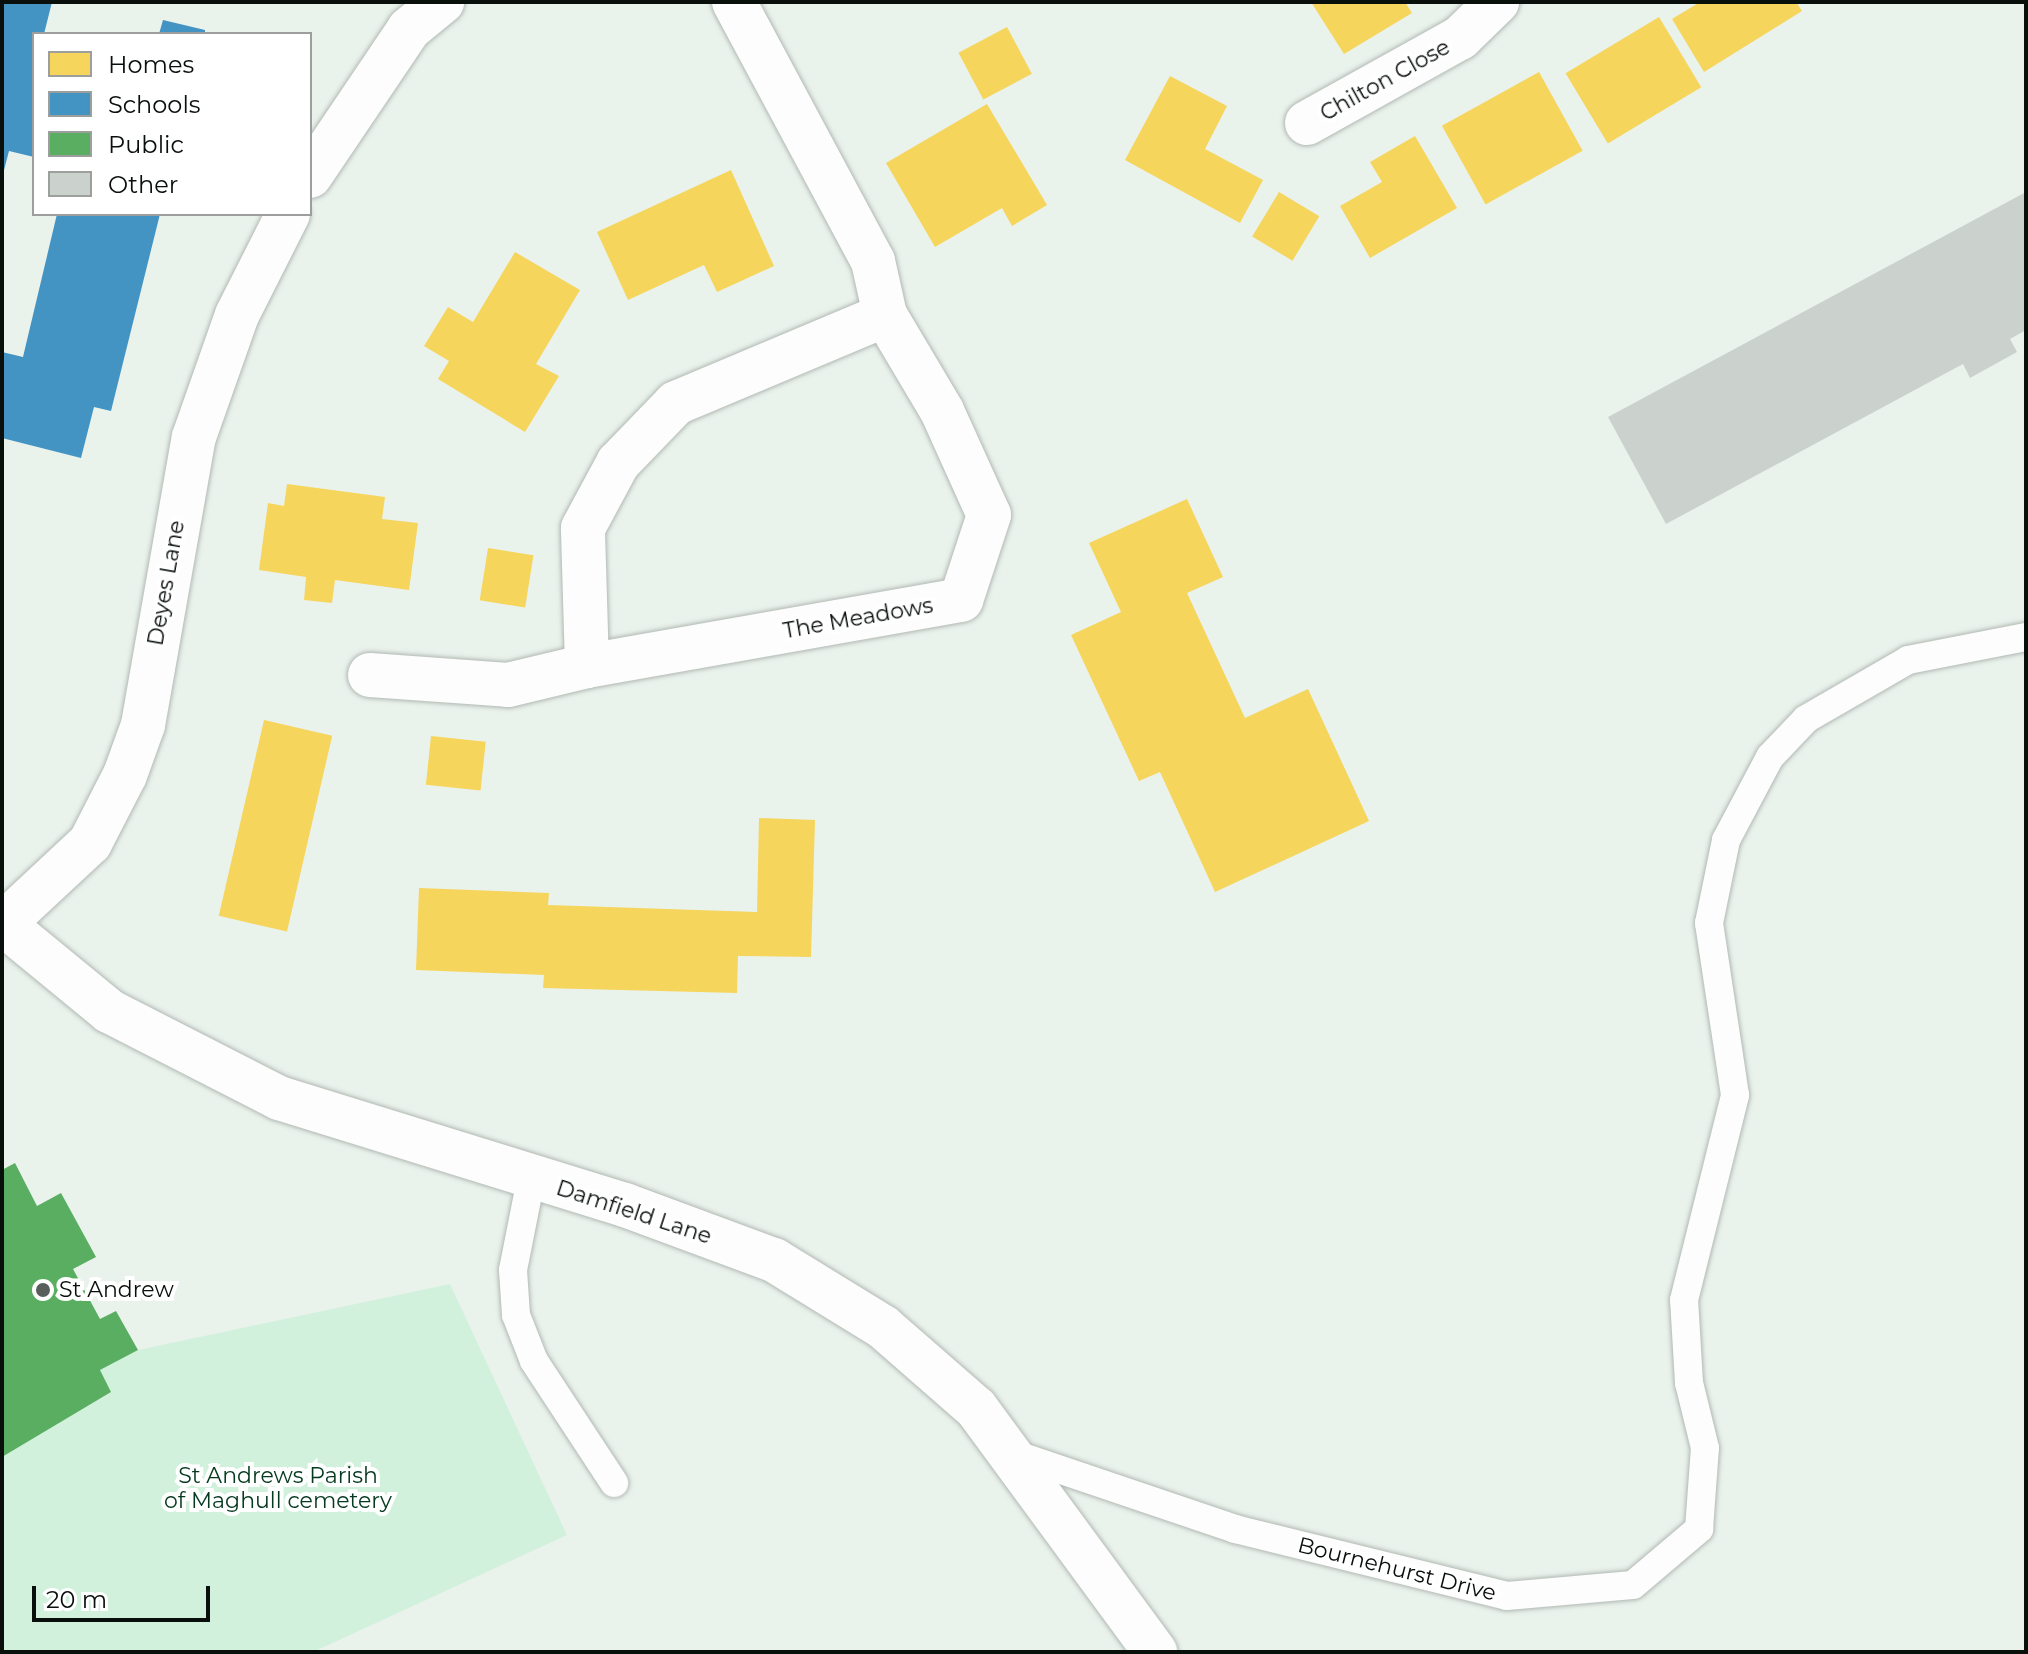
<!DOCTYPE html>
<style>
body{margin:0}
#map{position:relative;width:2028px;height:1654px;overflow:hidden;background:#eaf2ec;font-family:Montserrat,sans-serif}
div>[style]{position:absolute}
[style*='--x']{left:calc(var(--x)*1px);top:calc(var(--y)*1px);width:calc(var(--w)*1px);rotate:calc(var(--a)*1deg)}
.green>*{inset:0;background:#d2f1dc}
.homes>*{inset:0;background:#f6d55c;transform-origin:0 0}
.schools>*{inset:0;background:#4393c3}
.public>*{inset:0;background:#5aae61}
.building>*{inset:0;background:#cbd2cd}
.roads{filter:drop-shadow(0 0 2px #b2b9b4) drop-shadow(0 0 2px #b2b9b4)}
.lane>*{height:28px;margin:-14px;padding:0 14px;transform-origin:14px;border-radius:14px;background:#fcfdfc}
.street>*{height:44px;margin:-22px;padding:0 22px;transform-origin:22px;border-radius:22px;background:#fcfdfc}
.dots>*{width:22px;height:22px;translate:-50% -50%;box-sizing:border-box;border:4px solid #fff;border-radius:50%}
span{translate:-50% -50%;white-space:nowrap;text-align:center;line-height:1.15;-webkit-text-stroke:8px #fff;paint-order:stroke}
.street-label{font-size:22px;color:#090f0b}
.poi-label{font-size:22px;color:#090f0b}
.left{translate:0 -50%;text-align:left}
.park-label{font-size:22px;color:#04391e}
.frame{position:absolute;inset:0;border:4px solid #090f0b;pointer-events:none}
.legend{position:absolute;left:32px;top:32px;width:280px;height:184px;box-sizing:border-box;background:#fff;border:2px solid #9d9f9d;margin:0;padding:10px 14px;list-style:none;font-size:24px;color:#090f0b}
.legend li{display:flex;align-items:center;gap:16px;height:40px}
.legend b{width:40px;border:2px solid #9d9f9d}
.scale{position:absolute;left:32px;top:1586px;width:178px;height:36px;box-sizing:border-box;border:4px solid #090f0b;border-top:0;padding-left:10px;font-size:24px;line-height:28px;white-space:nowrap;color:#090f0b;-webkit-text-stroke:6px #fff;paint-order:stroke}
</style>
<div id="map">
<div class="green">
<div style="clip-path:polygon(450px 1284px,567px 1535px,313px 1652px,2px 1652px,2px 1457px,111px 1392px,100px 1370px,138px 1350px)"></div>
</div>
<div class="homes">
<div style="clip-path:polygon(1311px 2px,1405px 2px,1412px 13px,1344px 54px)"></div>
<div style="clip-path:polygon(1700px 2px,1796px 2px,1802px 11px,1704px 72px,1672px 19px)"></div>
<div style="left:1659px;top:17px;width:82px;height:109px;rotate:59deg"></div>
<div style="left:1007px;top:27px;width:53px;height:55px;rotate:62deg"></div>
<div style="left:1539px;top:72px;width:90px;height:111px;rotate:61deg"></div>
<div style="clip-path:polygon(1170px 76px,1227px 106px,1205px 149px,1263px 180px,1240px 223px,1125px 160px)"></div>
<div style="clip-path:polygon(987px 104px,1047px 205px,1012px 226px,1002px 208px,935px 247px,886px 163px)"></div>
<div style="clip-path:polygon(1415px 136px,1457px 208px,1370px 258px,1340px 206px,1382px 182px,1370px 162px)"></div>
<div style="clip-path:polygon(731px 170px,774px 266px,717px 292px,704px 265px,628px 300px,597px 232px)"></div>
<div style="left:1279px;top:192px;width:47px;height:52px;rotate:31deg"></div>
<div style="clip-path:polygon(515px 252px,580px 290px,536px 364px,559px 376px,525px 432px,438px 379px,449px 361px,424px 346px,448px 307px,473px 322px)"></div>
<div style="clip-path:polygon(287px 484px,385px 497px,382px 519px,418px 523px,409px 590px,335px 580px,332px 603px,304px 600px,306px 577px,259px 570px,268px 503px,284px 506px)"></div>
<div style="clip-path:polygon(1187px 499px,1223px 577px,1187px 593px,1245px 718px,1308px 689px,1369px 821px,1215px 892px,1160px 772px,1139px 781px,1071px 635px,1121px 612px,1089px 543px)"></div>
<div style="left:488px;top:548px;width:46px;height:53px;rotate:9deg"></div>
<div style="left:264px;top:720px;width:70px;height:201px;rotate:13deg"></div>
<div style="left:431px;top:736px;width:55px;height:49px;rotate:6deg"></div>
<div style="clip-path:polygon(759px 818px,815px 820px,811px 957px,738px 956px,737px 993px,543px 988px,544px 975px,416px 970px,419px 888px,549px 893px,548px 905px,757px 912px)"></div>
</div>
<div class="schools">
<div style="clip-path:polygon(2px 2px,52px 2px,44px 34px,34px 34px,34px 157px,9px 151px,3px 174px)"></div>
<div style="clip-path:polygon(163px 20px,205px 30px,205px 34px,159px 34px)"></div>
<div style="clip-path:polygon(57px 214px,160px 214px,111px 411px,94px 407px,81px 458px,2px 438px,2px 352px,23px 357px)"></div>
</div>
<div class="public">
<div style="clip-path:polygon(15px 1163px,37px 1206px,61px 1193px,96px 1257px,73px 1269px,100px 1319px,116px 1311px,138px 1350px,100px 1370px,111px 1392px,2px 1457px,2px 1170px)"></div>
</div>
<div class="building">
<div style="clip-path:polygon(2026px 192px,2026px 330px,2010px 339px,2017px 352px,1970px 378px,1963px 364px,1666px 524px,1608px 417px)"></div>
</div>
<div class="roads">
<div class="lane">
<div style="--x:531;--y:1179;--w:93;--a:101.2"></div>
<div style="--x:513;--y:1270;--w:45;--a:86.2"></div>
<div style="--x:516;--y:1315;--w:49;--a:68.6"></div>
<div style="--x:534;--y:1361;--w:146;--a:56.7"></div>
<div style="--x:1011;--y:1453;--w:237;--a:18.7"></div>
<div style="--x:1235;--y:1529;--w:280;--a:13.8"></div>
<div style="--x:1507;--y:1596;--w:126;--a:-5"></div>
<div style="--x:1633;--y:1585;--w:87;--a:-40.3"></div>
<div style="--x:1699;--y:1529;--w:81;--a:-85.8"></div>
<div style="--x:1705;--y:1448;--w:67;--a:-103.8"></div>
<div style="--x:1689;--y:1383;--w:83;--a:-93.4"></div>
<div style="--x:1684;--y:1300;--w:211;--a:-76"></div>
<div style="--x:1735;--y:1095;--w:174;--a:-98.6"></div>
<div style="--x:1709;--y:923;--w:85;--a:-78.4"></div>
<div style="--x:1726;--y:840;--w:94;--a:-62.1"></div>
<div style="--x:1770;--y:757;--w:52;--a:-46.5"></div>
<div style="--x:1806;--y:719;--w:118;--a:-30"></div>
<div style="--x:1908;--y:660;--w:120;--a:-11"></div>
</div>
<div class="street">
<div style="--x:734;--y:2;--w:294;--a:61.8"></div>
<div style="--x:873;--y:261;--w:55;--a:77.5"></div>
<div style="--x:885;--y:315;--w:112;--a:59.3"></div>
<div style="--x:942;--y:411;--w:114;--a:65.7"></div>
<div style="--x:989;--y:515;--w:89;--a:108.2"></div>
<div style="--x:961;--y:600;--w:380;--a:170"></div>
<div style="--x:587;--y:666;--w:138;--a:-91.7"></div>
<div style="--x:583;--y:528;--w:74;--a:-61.7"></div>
<div style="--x:618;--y:463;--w:83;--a:-46"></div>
<div style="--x:676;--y:403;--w:227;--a:-22.8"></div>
<div style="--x:1307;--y:123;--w:175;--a:-29.1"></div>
<div style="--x:1460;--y:38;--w:52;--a:-44.2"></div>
<div style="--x:310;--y:176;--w:177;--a:-56"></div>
<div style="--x:409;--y:29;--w:43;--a:-39.3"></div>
<div style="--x:370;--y:675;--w:138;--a:4.1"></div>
<div style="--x:508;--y:685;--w:81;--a:-13.5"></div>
<div style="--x:2;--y:923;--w:139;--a:39.4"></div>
<div style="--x:109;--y:1011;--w:191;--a:27.1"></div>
<div style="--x:279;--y:1098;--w:362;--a:17.2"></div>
<div style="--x:625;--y:1205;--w:159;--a:20.3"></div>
<div style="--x:774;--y:1260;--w:128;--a:31.6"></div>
<div style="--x:883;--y:1327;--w:123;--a:41.1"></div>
<div style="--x:976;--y:1408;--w:303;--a:53.7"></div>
<div style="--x:3;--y:924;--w:119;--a:-43"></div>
<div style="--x:90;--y:843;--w:76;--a:-62.8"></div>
<div style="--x:125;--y:775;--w:53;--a:-70.2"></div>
<div style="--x:143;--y:725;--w:292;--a:-80"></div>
<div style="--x:194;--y:437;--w:129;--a:-70.6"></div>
<div style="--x:237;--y:315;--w:113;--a:-63.2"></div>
</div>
</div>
<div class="dots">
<div style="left:43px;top:1290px;background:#585e5a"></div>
</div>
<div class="street-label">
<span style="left:1385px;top:80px;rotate:-29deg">Chilton Close</span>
<span style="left:166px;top:583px;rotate:-80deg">Deyes Lane</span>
<span style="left:858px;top:618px;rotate:-10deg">The Meadows</span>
<span style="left:634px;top:1212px;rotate:18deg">Damfield Lane</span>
<span style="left:1397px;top:1569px;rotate:14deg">Bournehurst Drive</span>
</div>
<div class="poi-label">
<span class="left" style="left:59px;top:1290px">St Andrew</span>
</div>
<div class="park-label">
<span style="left:278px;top:1488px">St Andrews Parish<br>of Maghull cemetery</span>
</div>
<div class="frame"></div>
<ul class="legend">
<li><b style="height:22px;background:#f6d55c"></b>Homes</li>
<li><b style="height:22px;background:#4393c3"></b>Schools</li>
<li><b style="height:22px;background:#5aae61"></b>Public</li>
<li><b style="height:22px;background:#cbd2cd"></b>Other</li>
</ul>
<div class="scale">20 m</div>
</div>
